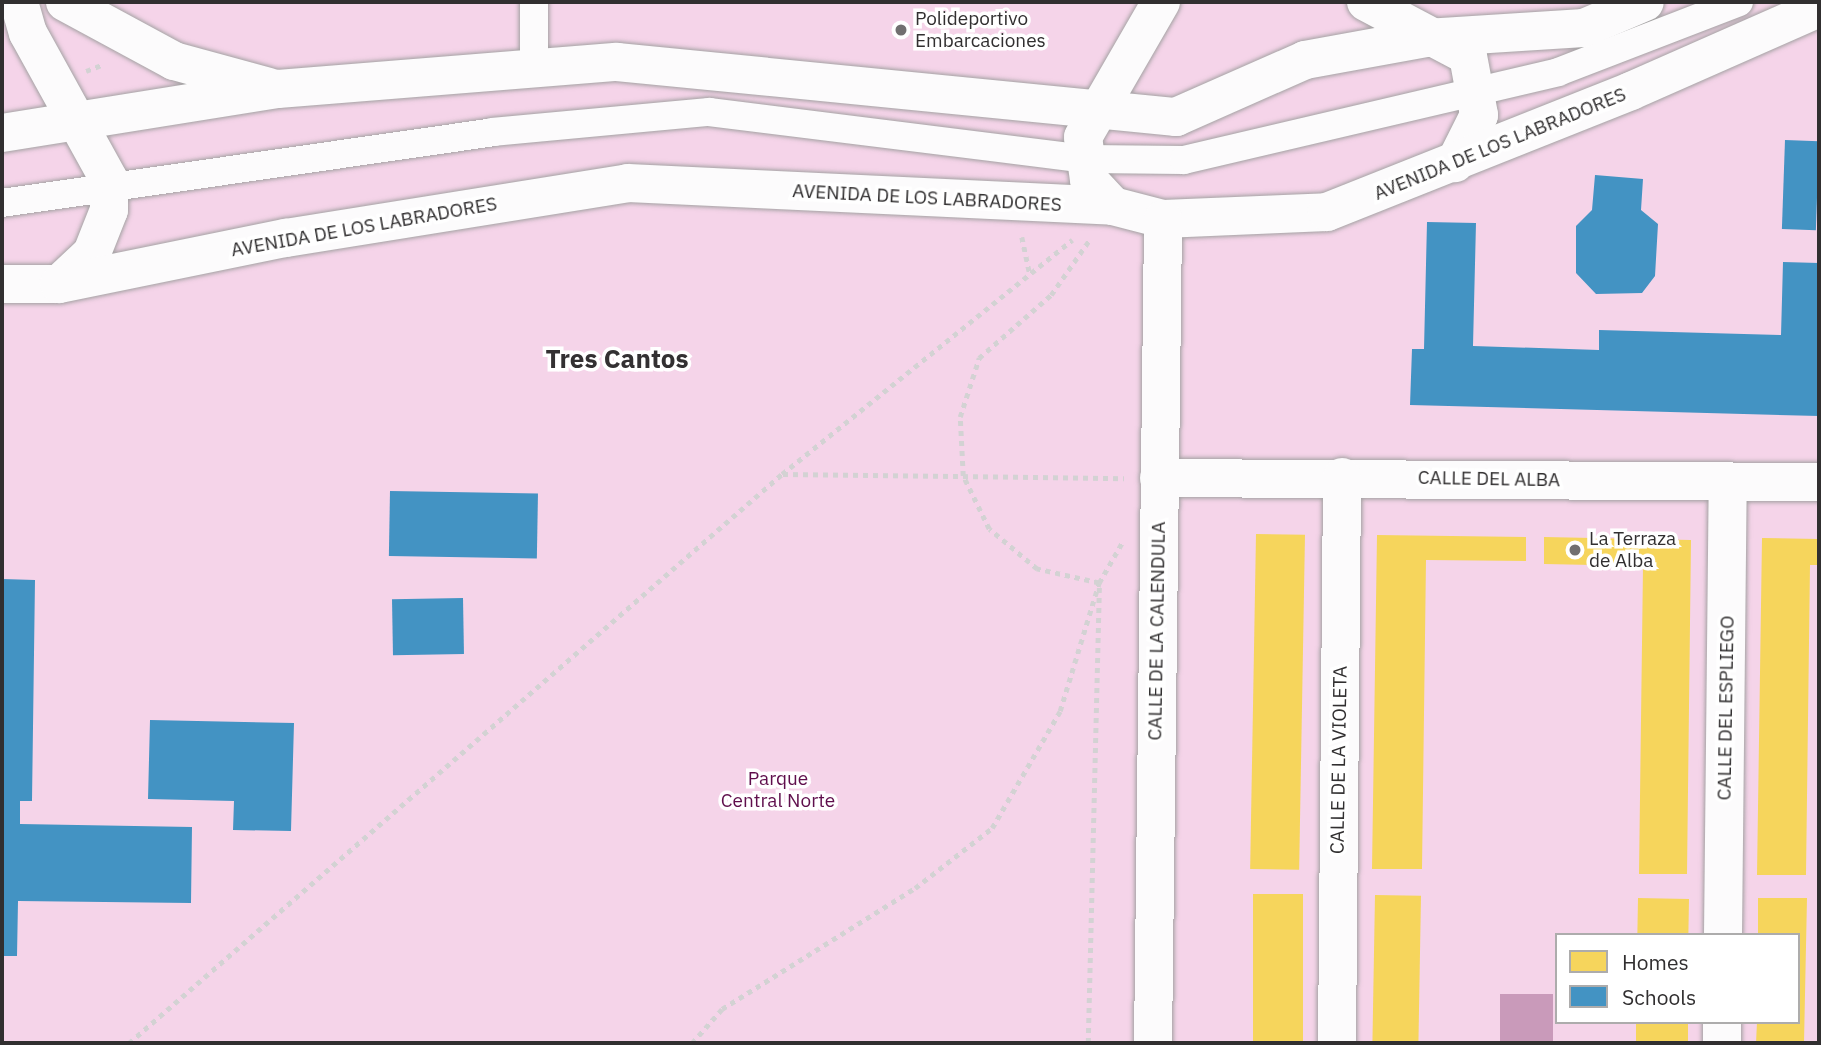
<!DOCTYPE html>
<style>
body{margin:0}
#map{position:relative;width:1821px;height:1045px;overflow:hidden;background:#e9e6e8;font-family:"IBM Plex Sans",sans-serif}
div>[style]{position:absolute}
[style*='--x']{left:calc(var(--x)*1px);top:calc(var(--y)*1px);width:calc(var(--w)*1px);rotate:calc(var(--a)*1deg)}
.green>*{inset:0;background:#f5d4e9}
.water>*{inset:0;background:#c99aba;transform-origin:0 0}
.homes>*{inset:0;background:#f6d55c;transform-origin:0 0}
.schools>*{inset:0;background:#4393c3;transform-origin:0 0}
.path>*{height:4.5px;margin-top:-2.25px;transform-origin:0;background:repeating-linear-gradient(90deg,#d3d2d3 0 5px,transparent 0 10px)}
.roads{filter:drop-shadow(0 0 2px #a4a2a3) drop-shadow(0 0 2px #a4a2a3)}
.pedestrian>*{height:28px;margin:-14px;padding:0 14px;transform-origin:14px;border-radius:14px;background:#fcfbfc}
.minor>*{height:38px;margin:-19px;padding:0 19px;transform-origin:19px;border-radius:19px;background:#fcfbfc}
.dots>*{width:19px;height:19px;translate:-50% -50%;box-sizing:border-box;border:4px solid #fff;border-radius:50%}
span{translate:-50% -50%;white-space:nowrap;text-align:center;line-height:1.15;-webkit-text-stroke:7px #fff;paint-order:stroke}
.poi-label{font-size:19px;color:#312f30}
.left{translate:0 -50%;text-align:left}
.street-label{font-size:19px;color:#312f30}
.park-label{font-size:19px;color:#5f0e4c}
.district-label{font-size:26px;color:#333032;font-weight:700}
.frame{position:absolute;inset:0;border:4px solid #312f30;pointer-events:none}
.legend{position:absolute;left:1555px;top:933px;width:245px;height:91px;box-sizing:border-box;background:#fff;border:2px solid #adacac;margin:0;padding:9px 12px;list-style:none;font-size:21px;color:#312f30}
.legend li{display:flex;align-items:center;gap:14px;height:35px}
.legend b{width:35px;border:2px solid #adacac}
</style>
<div id="map">
<div class="green">
<div style="clip-path:polygon(evenodd,2px 2px,1819px 2px,1819px 1043px,2px 1043px,2px 2px,1557px 935px,1798px 935px,1798px 1022px,1557px 1022px,1557px 935px)"></div>
</div>
<div class="water">
<div style="left:1500px;top:994px;width:53px;height:49px"></div>
</div>
<div class="homes">
<div style="left:1256px;top:534px;width:49px;height:335px;rotate:1deg"></div>
<div style="clip-path:polygon(1377px 535px,1526px 537px,1526px 561px,1426px 560px,1422px 869px,1372px 869px)"></div>
<div style="clip-path:polygon(1544px 537px,1691px 540px,1687px 874px,1639px 874px,1643px 566px,1544px 564px)"></div>
<div style="clip-path:polygon(1762px 538px,1819px 539px,1819px 565px,1810px 565px,1806px 875px,1757px 875px)"></div>
<div style="left:1253px;top:894px;width:50px;height:149px"></div>
<div style="left:1375px;top:895px;width:46px;height:148px;rotate:1deg"></div>
<div style="left:1638px;top:898px;width:51px;height:37px;rotate:1deg"></div>
<div style="clip-path:polygon(1758px 898px,1807px 898px,1804px 1043px,1756px 1043px,1757px 1022px,1798px 1022px,1798px 935px,1758px 935px)"></div>
<div style="left:1636px;top:1022px;width:52px;height:21px"></div>
</div>
<div class="schools">
<div style="left:1785px;top:140px;width:34px;height:89px;rotate:2deg"></div>
<div style="clip-path:polygon(1595px 175px,1643px 179px,1641px 210px,1658px 224px,1655px 276px,1642px 293px,1596px 294px,1576px 273px,1576px 226px,1592px 210px)"></div>
<div style="clip-path:polygon(1427px 222px,1476px 223px,1473px 346px,1599px 350px,1599px 330px,1781px 335px,1783px 262px,1819px 263px,1819px 416px,1410px 405px,1412px 349px,1424px 349px)"></div>
<div style="left:390px;top:491px;width:148px;height:65px;rotate:1deg"></div>
<div style="clip-path:polygon(2px 579px,35px 580px,32px 801px,20px 801px,20px 824px,192px 827px,191px 903px,18px 901px,17px 956px,2px 956px)"></div>
<div style="left:463px;top:598px;width:56px;height:71px;rotate:89deg"></div>
<div style="clip-path:polygon(150px 720px,294px 723px,291px 831px,233px 830px,234px 801px,148px 799px)"></div>
</div>
<div class="path">
<div style="--x:86;--y:71;--w:19;--a:-21"></div>
<div style="--x:1022;--y:237;--w:38;--a:78"></div>
<div style="--x:783;--y:474;--w:341;--a:0.7"></div>
<div style="--x:129;--y:1043;--w:866;--a:-41.07"></div>
<div style="--x:782;--y:474;--w:373;--a:-38.9"></div>
<div style="--x:692;--y:1043;--w:45;--a:-48.6"></div>
<div style="--x:722;--y:1009;--w:228;--a:-32.1"></div>
<div style="--x:915;--y:888;--w:98;--a:-37.9"></div>
<div style="--x:992;--y:828;--w:135;--a:-59.8"></div>
<div style="--x:1060;--y:711;--w:134;--a:-73.1"></div>
<div style="--x:1099;--y:583;--w:48;--a:-60.3"></div>
<div style="--x:1088;--y:1043;--w:460;--a:-88.6"></div>
<div style="--x:1099;--y:583;--w:64;--a:-167.3"></div>
<div style="--x:1037;--y:569;--w:62;--a:-140.2"></div>
<div style="--x:989;--y:529;--w:59;--a:-116.1"></div>
<div style="--x:963;--y:476;--w:59;--a:-92.9"></div>
<div style="--x:960;--y:417;--w:62;--a:-72.1"></div>
<div style="--x:979;--y:358;--w:96;--a:-41.2"></div>
<div style="--x:1051;--y:295;--w:68;--a:-55.1"></div>
</div>
<div class="roads">
<div class="pedestrian">
<div style="--x:534;--y:67;--w:65;--a:-90"></div>
<div style="--x:2;--y:203;--w:495;--a:-8.2"></div>
<div style="--x:492;--y:132;--w:218;--a:-5.3"></div>
<div style="--x:709;--y:112;--w:381;--a:7.1"></div>
<div style="--x:1087;--y:159;--w:97;--a:0.6"></div>
<div style="--x:1184;--y:160;--w:384;--a:-13.2"></div>
<div style="--x:1558;--y:72;--w:194;--a:-21.1"></div>
</div>
<div class="minor">
<div style="--x:19;--y:2;--w:32;--a:74"></div>
<div style="--x:28;--y:33;--w:168;--a:61.1"></div>
<div style="--x:109;--y:180;--w:30;--a:90"></div>
<div style="--x:109;--y:210;--w:46;--a:111.6"></div>
<div style="--x:92;--y:253;--w:45;--a:136.8"></div>
<div style="--x:65;--y:2;--w:124;--a:28.4"></div>
<div style="--x:174;--y:61;--w:98;--a:15.3"></div>
<div style="--x:1366;--y:2;--w:115;--a:27.9"></div>
<div style="--x:1468;--y:56;--w:60;--a:79.4"></div>
<div style="--x:1479;--y:115;--w:54;--a:116.6"></div>
<div style="--x:2;--y:133;--w:279;--a:-9.1"></div>
<div style="--x:278;--y:89;--w:340;--a:-4.6"></div>
<div style="--x:617;--y:62;--w:562;--a:5.62"></div>
<div style="--x:1176;--y:117;--w:141;--a:-23.8"></div>
<div style="--x:1305;--y:60;--w:123;--a:-10.3"></div>
<div style="--x:1426;--y:38;--w:158;--a:-3.6"></div>
<div style="--x:1584;--y:28;--w:66;--a:-23.1"></div>
<div style="--x:1113;--y:206;--w:35;--a:-133"></div>
<div style="--x:1089;--y:180;--w:43;--a:-97.9"></div>
<div style="--x:1083;--y:137;--w:156;--a:-60"></div>
<div style="--x:2;--y:284;--w:57;--a:0"></div>
<div style="--x:59;--y:284;--w:232;--a:-11.5"></div>
<div style="--x:286;--y:238;--w:346;--a:-9.1"></div>
<div style="--x:628;--y:183;--w:486;--a:2.7"></div>
<div style="--x:1113;--y:206;--w:52;--a:14.6"></div>
<div style="--x:1163;--y:219;--w:164;--a:-2.4"></div>
<div style="--x:1327;--y:212;--w:327;--a:-21.7"></div>
<div style="--x:1631;--y:91;--w:206;--a:-23.8"></div>
<div style="--x:1159;--y:478;--w:660;--a:0.35"></div>
<div style="--x:1723;--y:935;--w:454;--a:-89.4"></div>
<div style="--x:1153;--y:1043;--w:824;--a:-89.3"></div>
<div style="--x:1337;--y:1043;--w:566;--a:-89.49"></div>
<div style="--x:1722;--y:1043;--w:21;--a:-90"></div>
</div>
</div>
<div class="dots">
<div style="left:901px;top:30px;background:#716f70"></div>
<div style="left:1575px;top:550px;background:#716f70"></div>
</div>
<div class="poi-label">
<span class="left" style="left:915px;top:30px">Polideportivo<br>Embarcaciones</span>
<span class="left" style="left:1589px;top:550px">La Terraza<br>de Alba</span>
</div>
<div class="street-label">
<span style="left:1500px;top:144px;rotate:-22deg">AVENIDA DE LOS LABRADORES</span>
<span style="left:927px;top:198px;rotate:3deg">AVENIDA DE LOS LABRADORES</span>
<span style="left:364px;top:227px;rotate:-10deg">AVENIDA DE LOS LABRADORES</span>
<span style="left:1489px;top:479px;rotate:1deg">CALLE DEL ALBA</span>
<span style="left:1157px;top:631px;rotate:-89deg">CALLE DE LA CALENDULA</span>
<span style="left:1726px;top:708px;rotate:-89deg">CALLE DEL ESPLIEGO</span>
<span style="left:1339px;top:760px;rotate:-89deg">CALLE DE LA VIOLETA</span>
</div>
<div class="park-label">
<span style="left:778px;top:790px">Parque<br>Central Norte</span>
</div>
<div class="district-label">
<span style="left:617px;top:359px">Tres Cantos</span>
</div>
<div class="frame"></div>
<ul class="legend">
<li><b style="height:19px;background:#f6d55c"></b>Homes</li>
<li><b style="height:19px;background:#4393c3"></b>Schools</li>
</ul>
</div>
